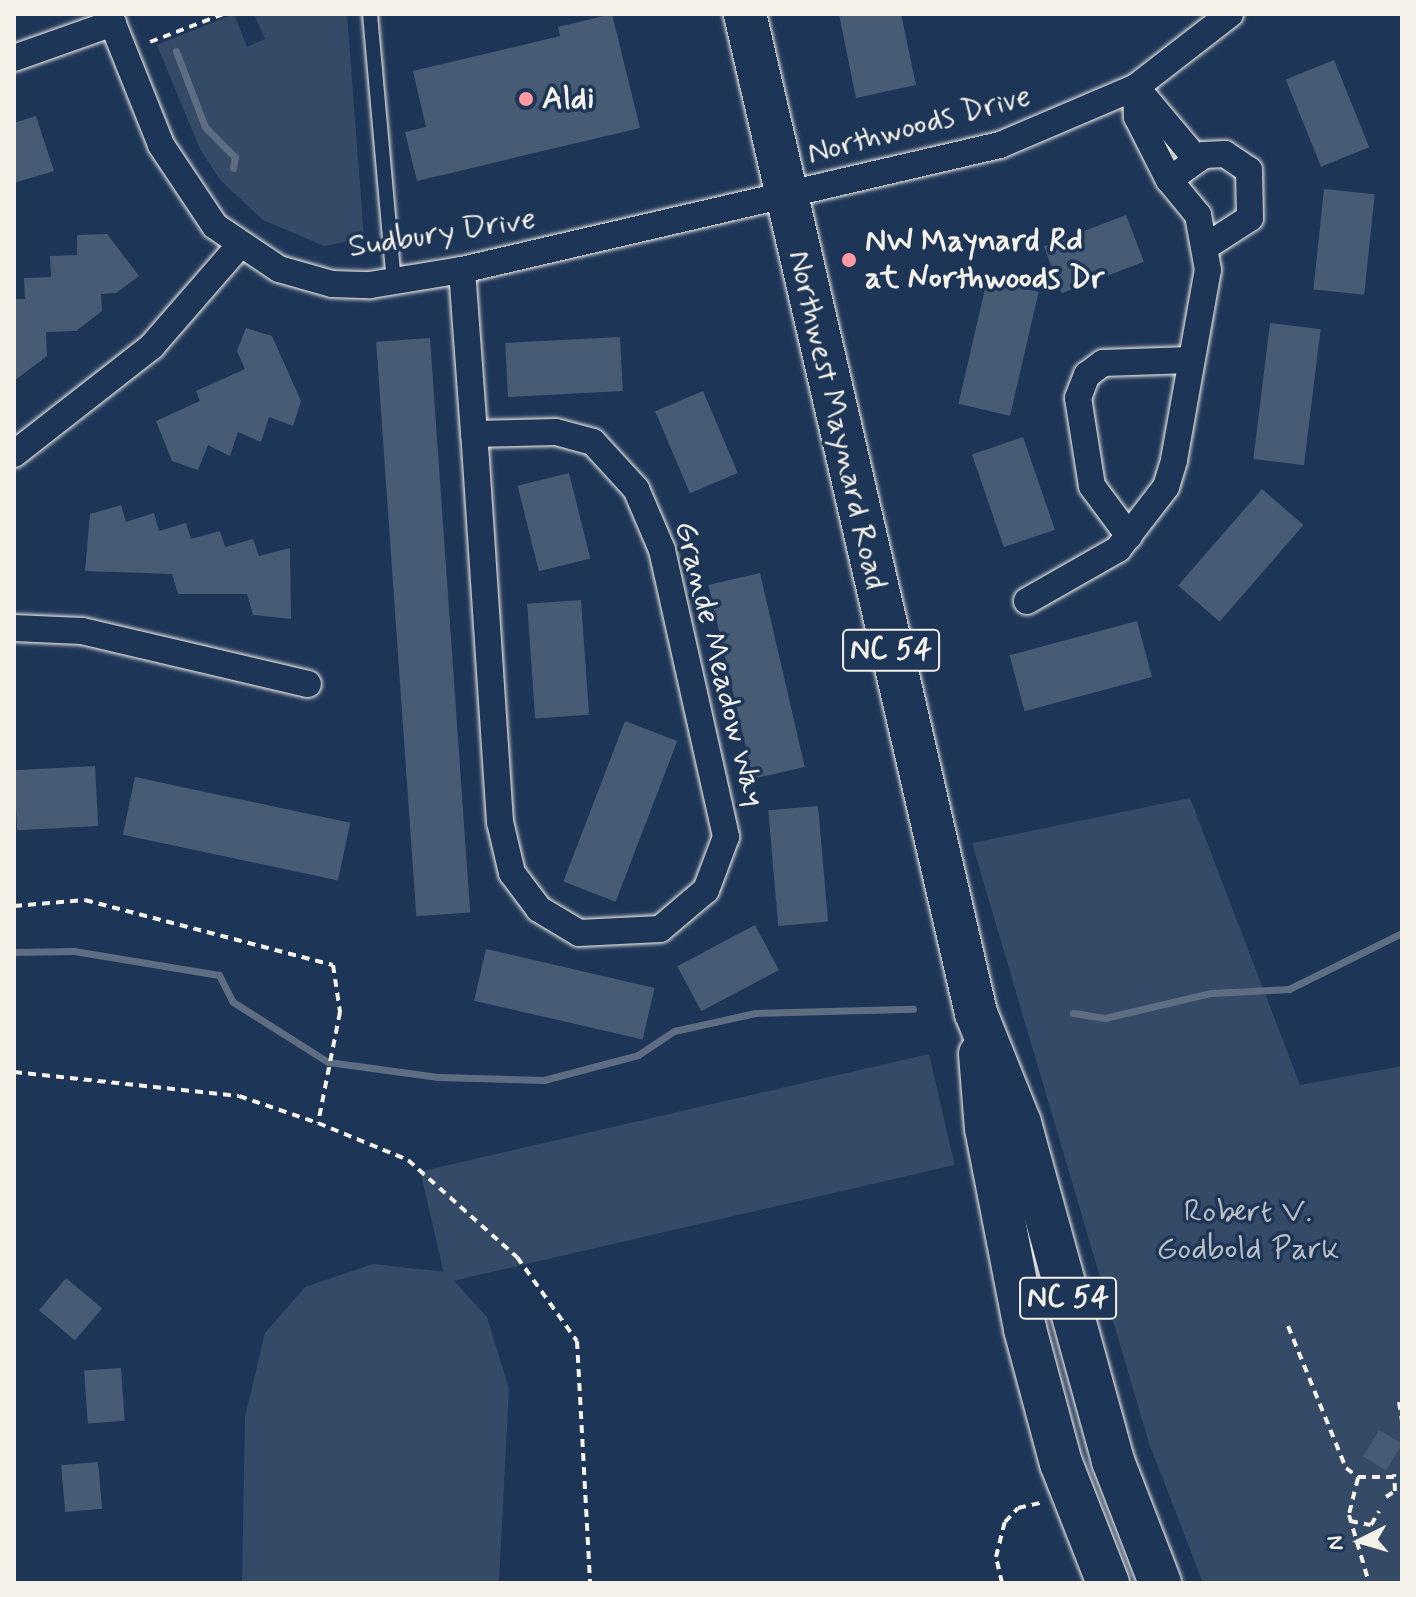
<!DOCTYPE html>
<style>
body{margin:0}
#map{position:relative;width:1416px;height:1597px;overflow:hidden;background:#1d3557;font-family:Mynerve,sans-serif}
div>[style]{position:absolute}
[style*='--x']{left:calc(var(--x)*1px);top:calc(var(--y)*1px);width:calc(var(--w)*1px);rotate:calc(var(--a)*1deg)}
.green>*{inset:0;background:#354a67;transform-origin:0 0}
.stream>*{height:7px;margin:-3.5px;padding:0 3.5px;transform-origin:3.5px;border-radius:3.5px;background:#5e6d82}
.building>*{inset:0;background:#485b74;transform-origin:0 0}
.path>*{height:4px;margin-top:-2px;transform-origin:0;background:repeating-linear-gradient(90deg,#f4f1e8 0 8px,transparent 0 14px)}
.roads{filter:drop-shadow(0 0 2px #f4f1e8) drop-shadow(0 0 2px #f4f1e8)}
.lane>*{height:14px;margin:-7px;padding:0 7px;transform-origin:7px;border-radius:7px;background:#1d3557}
.street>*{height:26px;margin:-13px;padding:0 13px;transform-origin:13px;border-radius:13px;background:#1d3557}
.primary>*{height:42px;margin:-21px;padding:0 21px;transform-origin:21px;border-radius:21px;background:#1d3557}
.dots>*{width:22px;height:22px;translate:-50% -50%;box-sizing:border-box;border:4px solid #1d3557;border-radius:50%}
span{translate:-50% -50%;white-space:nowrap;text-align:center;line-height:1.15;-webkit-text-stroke:7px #1d3557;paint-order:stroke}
.shield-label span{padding:2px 6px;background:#1d3557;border:2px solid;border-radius:6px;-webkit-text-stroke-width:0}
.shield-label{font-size:30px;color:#f4f1e8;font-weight:700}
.poi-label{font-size:32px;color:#f4f1e8;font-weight:700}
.left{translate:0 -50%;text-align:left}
.street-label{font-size:32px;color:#f4f1e8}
.park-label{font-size:32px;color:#bbbfc1}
.frame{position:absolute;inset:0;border:16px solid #f4f1e8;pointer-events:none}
.north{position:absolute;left:1320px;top:1501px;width:80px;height:80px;-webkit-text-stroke:6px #1d3557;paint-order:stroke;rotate:265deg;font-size:22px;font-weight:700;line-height:32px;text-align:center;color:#f4f1e8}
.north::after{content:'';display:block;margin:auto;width:28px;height:36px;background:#f4f1e8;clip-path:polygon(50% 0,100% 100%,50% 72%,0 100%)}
</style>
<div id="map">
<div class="green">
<div style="clip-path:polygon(234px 14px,247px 47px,265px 39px,254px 14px,347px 14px,364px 238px,324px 246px,263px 220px,220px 180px,200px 149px,157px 45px)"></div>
<div style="clip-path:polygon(1190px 798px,1300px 1085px,1402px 1066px,1402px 1583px,1203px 1583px,1149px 1443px,972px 843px)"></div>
<div style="left:929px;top:1054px;width:114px;height:522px;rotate:77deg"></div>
<div style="clip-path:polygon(373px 1264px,446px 1272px,487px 1317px,509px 1389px,499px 1583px,242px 1583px,245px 1417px,265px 1333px,305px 1287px)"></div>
</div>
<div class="stream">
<div style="--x:176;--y:51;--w:81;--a:69.1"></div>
<div style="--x:205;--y:127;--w:42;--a:45"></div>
<div style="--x:235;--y:157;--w:11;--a:100"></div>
<div style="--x:14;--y:952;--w:60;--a:-1"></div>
<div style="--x:74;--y:951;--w:147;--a:9.4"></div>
<div style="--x:219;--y:975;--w:30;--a:63"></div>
<div style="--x:233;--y:1002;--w:112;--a:32.3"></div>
<div style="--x:328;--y:1062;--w:111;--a:7.8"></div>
<div style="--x:438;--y:1077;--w:106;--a:1.6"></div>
<div style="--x:544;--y:1080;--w:97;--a:-14.9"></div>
<div style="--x:638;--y:1055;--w:43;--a:-33.7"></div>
<div style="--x:674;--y:1031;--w:83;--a:-12.5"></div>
<div style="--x:755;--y:1013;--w:158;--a:-1.5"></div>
<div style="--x:1073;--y:1013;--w:32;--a:9"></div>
<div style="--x:1105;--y:1018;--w:109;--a:-13.3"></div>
<div style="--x:1211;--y:993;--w:78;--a:-2.9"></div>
<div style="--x:1289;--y:989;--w:126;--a:-26.4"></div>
</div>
<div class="building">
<div style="clip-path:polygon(612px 14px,640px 128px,417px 181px,405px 132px,426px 127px,413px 71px,560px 36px,558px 27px)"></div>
<div style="clip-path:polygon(839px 14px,901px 14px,916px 85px,856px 98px)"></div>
<div style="left:1334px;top:60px;width:94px;height:52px;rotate:68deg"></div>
<div style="clip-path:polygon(36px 116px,54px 171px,14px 183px,14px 123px)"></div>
<div style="left:1324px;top:189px;width:51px;height:101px;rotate:6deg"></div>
<div style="left:1126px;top:215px;width:50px;height:88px;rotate:69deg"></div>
<div style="clip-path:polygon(107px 234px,139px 276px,116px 293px,101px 294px,102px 311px,76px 331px,46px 332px,47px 356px,14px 381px,14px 299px,25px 299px,24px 278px,51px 277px,50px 256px,77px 255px,77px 235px)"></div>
<div style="left:987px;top:280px;width:53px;height:127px;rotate:13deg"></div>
<div style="left:1270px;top:323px;width:51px;height:137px;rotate:7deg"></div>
<div style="clip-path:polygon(246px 328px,272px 336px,301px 401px,293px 426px,269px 417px,261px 442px,238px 432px,230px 456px,208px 445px,198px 470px,172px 461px,156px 421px,200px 401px,196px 391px,245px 369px,237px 351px)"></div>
<div style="left:620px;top:337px;width:54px;height:115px;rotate:87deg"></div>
<div style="left:430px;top:338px;width:576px;height:54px;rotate:86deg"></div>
<div style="left:703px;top:391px;width:89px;height:52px;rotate:67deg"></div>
<div style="left:1023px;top:437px;width:98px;height:54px;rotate:71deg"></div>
<div style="left:569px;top:473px;width:88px;height:53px;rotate:76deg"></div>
<div style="left:1262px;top:489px;width:55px;height:128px;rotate:41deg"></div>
<div style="clip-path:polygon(121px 505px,126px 522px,154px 513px,159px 531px,186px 523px,191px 539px,220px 531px,225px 547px,253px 539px,259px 556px,290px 548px,291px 619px,253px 615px,247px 594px,178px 594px,172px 574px,85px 571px,90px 514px)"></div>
<div style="left:760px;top:573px;width:199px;height:53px;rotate:77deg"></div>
<div style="left:581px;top:600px;width:115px;height:54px;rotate:86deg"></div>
<div style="left:1137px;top:621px;width:58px;height:132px;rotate:75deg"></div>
<div style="left:625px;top:721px;width:56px;height:172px;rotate:21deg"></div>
<div style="left:95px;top:766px;width:60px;height:81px;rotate:87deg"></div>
<div style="left:135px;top:777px;width:220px;height:59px;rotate:12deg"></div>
<div style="left:818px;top:806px;width:116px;height:50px;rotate:85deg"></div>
<div style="left:755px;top:925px;width:51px;height:88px;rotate:62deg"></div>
<div style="left:486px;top:949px;width:173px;height:53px;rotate:13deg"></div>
<div style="left:66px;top:1278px;width:47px;height:42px;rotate:40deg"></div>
<div style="left:121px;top:1368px;width:53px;height:37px;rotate:86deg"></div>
<div style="left:1379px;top:1430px;width:27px;height:31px;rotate:31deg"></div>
<div style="left:98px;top:1462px;width:47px;height:37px;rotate:85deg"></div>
</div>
<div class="path">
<div style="--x:150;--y:42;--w:78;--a:-21"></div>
<div style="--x:14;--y:906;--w:71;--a:-4.8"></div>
<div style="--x:85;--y:900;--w:256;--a:14.7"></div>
<div style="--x:333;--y:965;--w:48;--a:81.5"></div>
<div style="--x:340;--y:1012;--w:113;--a:101.2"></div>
<div style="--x:14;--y:1072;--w:226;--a:6.1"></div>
<div style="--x:239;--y:1096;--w:83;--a:18.9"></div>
<div style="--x:318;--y:1123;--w:97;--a:22.3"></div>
<div style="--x:408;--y:1160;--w:146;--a:41.7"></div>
<div style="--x:517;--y:1257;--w:103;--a:54.5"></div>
<div style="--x:577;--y:1341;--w:242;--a:86.9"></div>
<div style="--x:1288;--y:1326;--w:153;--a:67.8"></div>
<div style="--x:1346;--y:1468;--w:15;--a:37"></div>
<div style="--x:1358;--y:1477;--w:44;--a:0"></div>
<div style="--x:1399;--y:1402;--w:20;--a:81"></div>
<div style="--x:1358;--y:1478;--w:38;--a:104"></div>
<div style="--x:1349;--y:1515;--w:71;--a:73.6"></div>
<div style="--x:1386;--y:1497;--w:11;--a:-34"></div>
<div style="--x:1395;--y:1491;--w:17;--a:-93"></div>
<div style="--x:1350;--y:1521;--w:21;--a:11"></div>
<div style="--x:1371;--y:1525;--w:16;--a:-60"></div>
<div style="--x:1002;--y:1583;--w:27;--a:-103"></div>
<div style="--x:996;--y:1557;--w:36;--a:-76"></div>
<div style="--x:1005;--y:1522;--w:19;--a:-47"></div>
<div style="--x:1018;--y:1508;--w:23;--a:-13"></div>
</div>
<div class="roads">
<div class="lane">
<div style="--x:370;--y:14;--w:269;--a:84.9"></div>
</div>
<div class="street">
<div style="--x:109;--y:14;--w:141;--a:68.3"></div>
<div style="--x:161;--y:145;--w:97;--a:56.3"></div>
<div style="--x:215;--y:226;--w:77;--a:33.9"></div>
<div style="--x:279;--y:269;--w:55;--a:15.8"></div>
<div style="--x:332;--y:284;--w:38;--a:2"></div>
<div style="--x:370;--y:285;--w:93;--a:-9.3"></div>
<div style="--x:462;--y:270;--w:552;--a:-13.08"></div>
<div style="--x:1000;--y:145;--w:148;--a:-23.1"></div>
<div style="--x:1136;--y:87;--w:119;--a:-37.8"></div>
<div style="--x:14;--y:58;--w:105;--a:-19.5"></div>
<div style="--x:1136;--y:87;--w:95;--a:50.1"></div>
<div style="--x:1169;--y:180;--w:43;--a:-35.5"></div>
<div style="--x:1204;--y:155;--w:21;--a:-3"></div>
<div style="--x:1225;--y:154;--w:29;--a:34"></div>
<div style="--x:1249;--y:170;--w:48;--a:88.8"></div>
<div style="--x:1250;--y:218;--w:54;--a:147.2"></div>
<div style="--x:462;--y:270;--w:164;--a:85.8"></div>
<div style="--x:474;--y:434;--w:82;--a:-1.4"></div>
<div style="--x:556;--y:432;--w:38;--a:15"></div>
<div style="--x:593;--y:442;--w:64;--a:47.5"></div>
<div style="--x:636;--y:489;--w:66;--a:66.9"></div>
<div style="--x:662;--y:550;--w:294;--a:77.4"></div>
<div style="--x:726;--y:837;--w:57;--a:110.7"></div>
<div style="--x:706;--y:890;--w:60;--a:139.7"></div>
<div style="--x:660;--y:929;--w:81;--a:177.2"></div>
<div style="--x:579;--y:933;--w:47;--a:-149"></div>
<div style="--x:539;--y:909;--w:45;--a:-126.9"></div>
<div style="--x:512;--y:873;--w:52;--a:-103.2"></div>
<div style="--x:500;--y:822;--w:389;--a:-93.8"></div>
<div style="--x:14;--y:454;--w:175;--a:-38"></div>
<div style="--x:152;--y:346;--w:133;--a:-49"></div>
<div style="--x:1129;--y:536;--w:62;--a:-126.5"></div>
<div style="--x:1092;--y:486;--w:89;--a:-99"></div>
<div style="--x:1078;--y:398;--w:25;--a:-69"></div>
<div style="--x:1087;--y:375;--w:20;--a:-37"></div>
<div style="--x:1103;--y:363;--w:87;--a:-2"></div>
<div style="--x:1027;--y:601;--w:105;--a:-29.7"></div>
<div style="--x:1118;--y:549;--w:78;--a:-52.3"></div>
<div style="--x:1166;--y:487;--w:28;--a:-73"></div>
<div style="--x:1174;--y:460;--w:193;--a:-79.9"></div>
<div style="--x:1208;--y:270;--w:56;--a:-100.3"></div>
<div style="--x:1198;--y:215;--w:45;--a:-129.6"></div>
<div style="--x:1169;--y:180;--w:71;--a:-116.9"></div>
<div style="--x:1137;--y:117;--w:30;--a:-92"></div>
<div style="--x:14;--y:628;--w:68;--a:2.5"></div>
<div style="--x:82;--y:631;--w:232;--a:13.2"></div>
</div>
<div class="primary">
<div style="--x:745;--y:14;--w:1025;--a:76.98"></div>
<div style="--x:976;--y:1013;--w:118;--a:68.2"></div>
<div style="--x:1020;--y:1123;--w:351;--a:74.6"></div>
<div style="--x:1113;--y:1461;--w:131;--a:68.9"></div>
<div style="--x:980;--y:1054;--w:74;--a:85.4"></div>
<div style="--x:986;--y:1128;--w:205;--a:79"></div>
<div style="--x:1025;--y:1329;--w:139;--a:75"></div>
<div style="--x:1061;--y:1463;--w:129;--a:68.6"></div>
</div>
</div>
<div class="dots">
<div style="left:526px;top:99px;background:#ff9aa2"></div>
<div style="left:849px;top:260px;background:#ff9aa2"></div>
</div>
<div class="shield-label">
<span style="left:891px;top:650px">NC 54</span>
<span style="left:1068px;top:1298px">NC 54</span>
</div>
<div class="poi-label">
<span class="left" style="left:542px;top:99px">Aldi</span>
<span class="left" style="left:865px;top:260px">NW Maynard Rd<br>at Northwoods Dr</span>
</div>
<div class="street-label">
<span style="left:919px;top:125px;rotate:-15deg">Northwoods Drive</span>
<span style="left:442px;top:233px;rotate:-9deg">Sudbury Drive</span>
<span style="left:837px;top:420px;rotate:77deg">Northwest Maynard Road</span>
<span style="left:719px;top:664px;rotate:76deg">Grande Meadow Way</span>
</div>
<div class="park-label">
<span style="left:1248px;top:1231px">Robert V.<br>Godbold Park</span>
</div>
<div class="frame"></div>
<div class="north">N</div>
</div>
